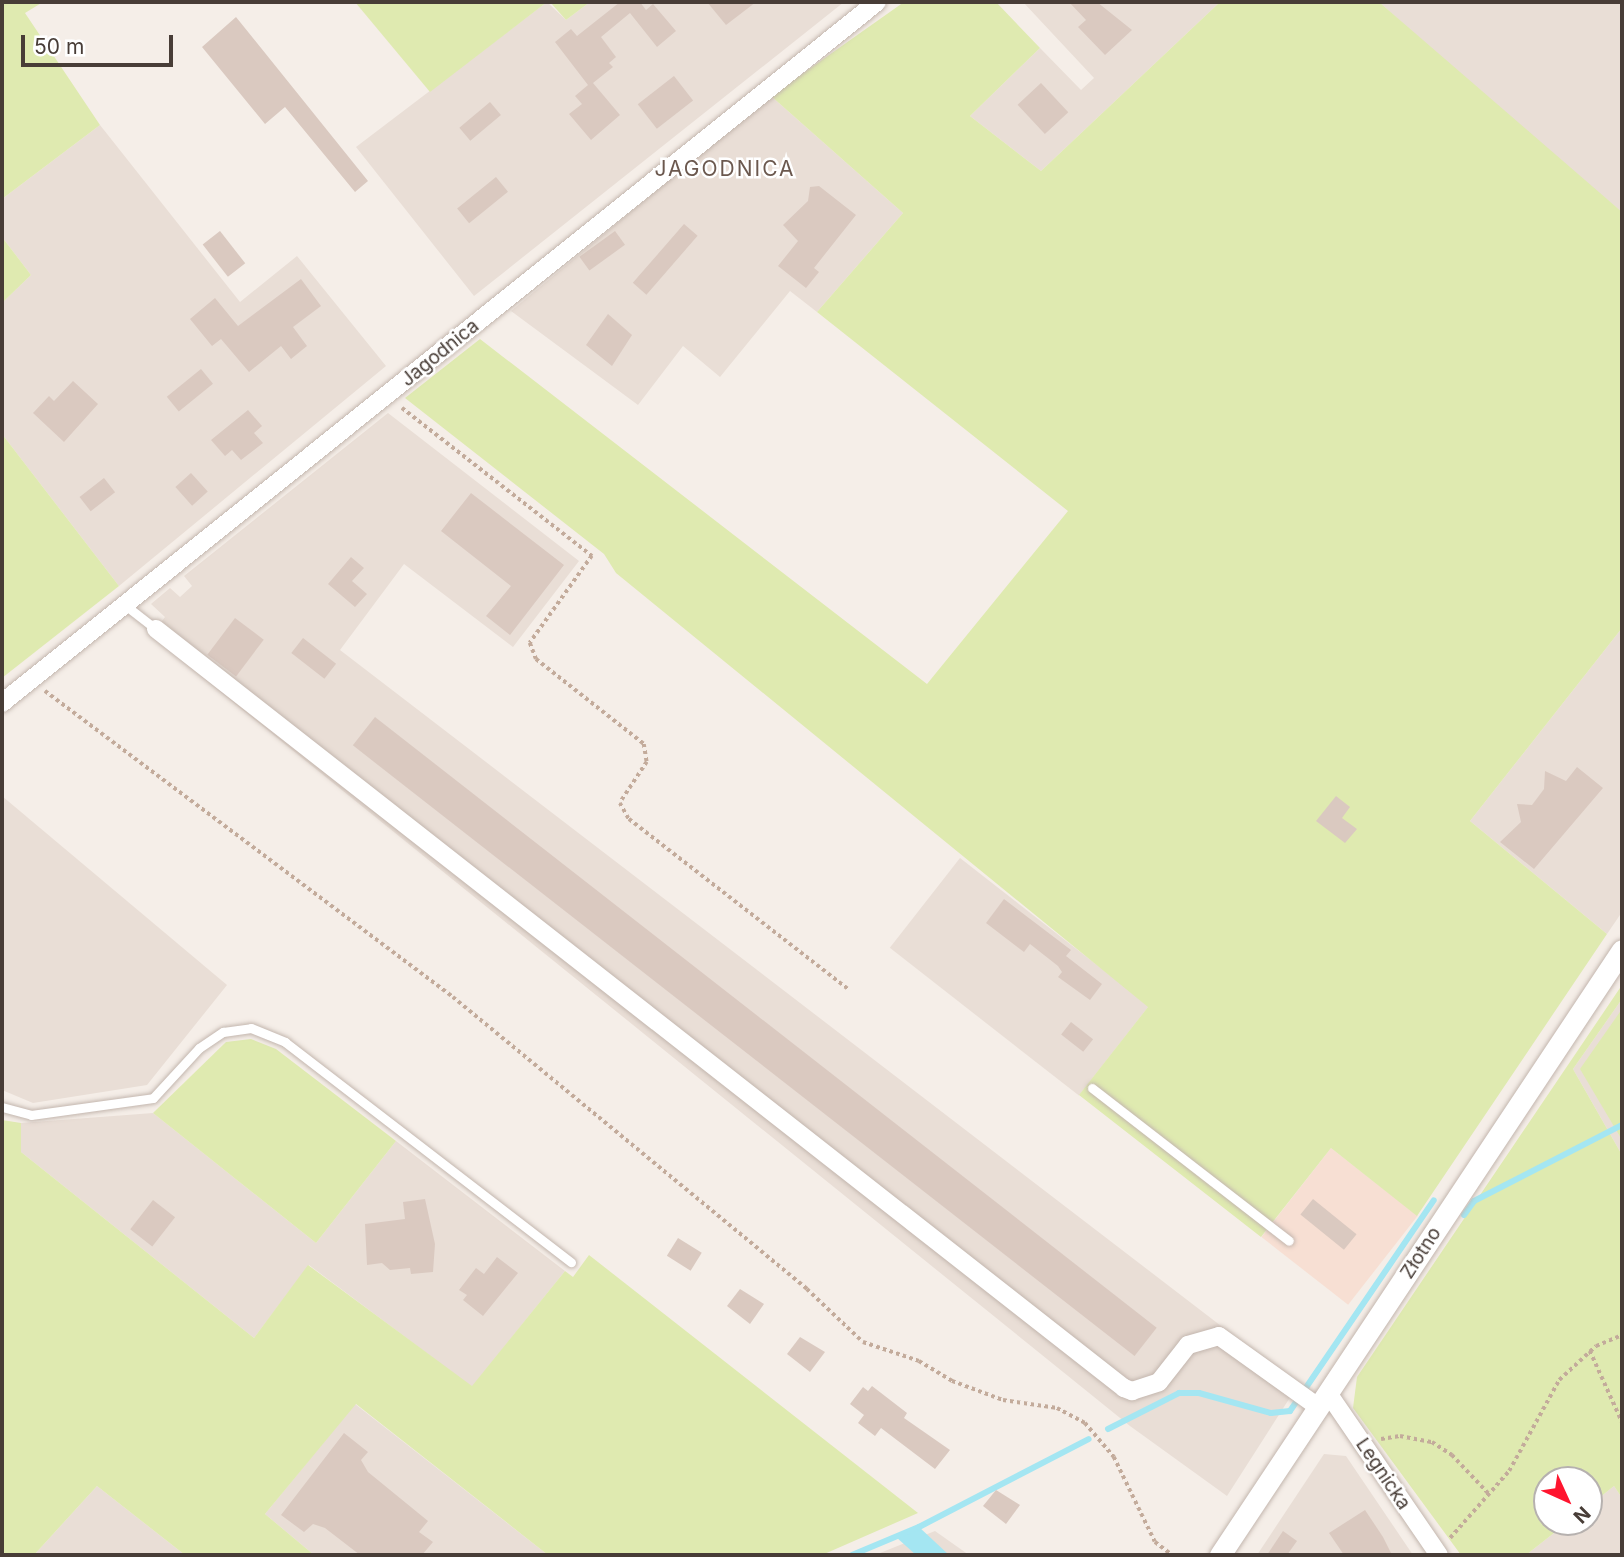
<!DOCTYPE html>
<meta charset="utf-8">
<style>
body{margin:0}
#map{position:relative;width:1624px;height:1557px;overflow:hidden;background:#f5eee8;font-family:Inter,sans-serif}
div>[style]{position:absolute}
[style*='--x']{left:calc(var(--x)*1px);top:calc(var(--y)*1px);width:calc(var(--w)*1px);rotate:calc(var(--a)*1deg)}
.residential>*{inset:0;background:#e9ded6;transform-origin:0 0}
.commercial>*{inset:0;background:#f7dfd3;transform-origin:0 0}
.green>*{inset:0;background:#dfeab0}
.water>*{inset:0;background:#a4e6f2}
.stream>*{height:6px;margin:-3px;padding:0 3px;transform-origin:3px;border-radius:3px;background:#a4e6f2}
.building>*{inset:0;background:#dac9c0;transform-origin:0 0}
.path>*{height:3.5px;margin-top:-1.75px;transform-origin:0;background:repeating-linear-gradient(90deg,#c3ab9b 0 3.5px,transparent 0 7px)}
.roads{filter:drop-shadow(0 0 2px #c3b6ae) drop-shadow(0 0 2px #c3b6ae)}
.service>*{height:9px;margin:-4.5px;padding:0 4.5px;transform-origin:4.5px;border-radius:4.5px;background:#fff}
.minor>*{height:18px;margin:-9px;padding:0 9px;transform-origin:9px;border-radius:9px;background:#fff}
.tertiary>*{height:21px;margin:-10.5px;padding:0 10.5px;transform-origin:10.5px;border-radius:10.5px;background:#fff}
span{translate:-50% -50%;white-space:nowrap;text-align:center;line-height:1.15;-webkit-text-stroke:5px #fff;paint-order:stroke}
.street-label{font-size:19px;color:#483d37}
.neighbourhood-label{font-size:21px;color:#6b584e;letter-spacing:2px}
.frame{position:absolute;inset:0;border:4px solid #483d37;pointer-events:none}
.north{position:absolute;left:1533px;top:1466px;width:70px;height:70px;box-sizing:border-box;background:#fff;border:2px solid #b6b1af;border-radius:50%;rotate:135deg;font-size:19px;font-weight:700;line-height:28px;text-align:center;color:#483d37}
.north::after{content:'';display:block;margin:auto;width:24px;height:32px;background:#ff152f;clip-path:polygon(50% 0,100% 100%,50% 72%,0 100%)}
.scale{position:absolute;left:21px;top:35px;width:152px;height:32px;box-sizing:border-box;border:4px solid #483d37;border-top:0;padding-left:9px;font-size:21px;line-height:24px;white-space:nowrap;color:#483d37;-webkit-text-stroke:5px #fff;paint-order:stroke}
</style>
<div id="map">
<div class="residential">
<div style="clip-path:polygon(547px 2px,566px 20px,590px 2px,844px 2px,474px 296px,356px 147px)"></div>
<div style="clip-path:polygon(1023px 2px,1220px 2px,1041px 171px,970px 116px,1040px 48px,1081px 90px,1094px 78px)"></div>
<div style="clip-path:polygon(1379px 2px,1622px 2px,1622px 212px,1539px 144px)"></div>
<div style="clip-path:polygon(771px 96px,903px 213px,817px 312px,790px 291px,720px 377px,683px 346px,638px 405px,511px 311px)"></div>
<div style="clip-path:polygon(100px 125px,240px 302px,297px 256px,386px 366px,119px 586px,2px 434px,2px 303px,31px 275px,2px 237px,2px 199px)"></div>
<div style="clip-path:polygon(388px 413px,579px 561px,513px 647px,404px 564px,340px 650px,1298px 1385px,1227px 1496px,1130px 1426px,151px 636px,165px 617px,151px 604px,170px 588px,180px 597px,192px 586px,184px 576px)"></div>
<div style="clip-path:polygon(1622px 628px,1622px 912px,1607px 934px,1470px 821px)"></div>
<div style="clip-path:polygon(2px 796px,227px 985px,147px 1085px,33px 1103px,2px 1090px)"></div>
<div style="left:960px;top:858px;width:240px;height:114px;rotate:38deg"></div>
<div style="clip-path:polygon(1622px 999px,1622px 1155px,1573px 1069px)"></div>
<div style="clip-path:polygon(153px 1113px,316px 1243px,396px 1141px,565px 1271px,472px 1387px,309px 1265px,254px 1338px,21px 1152px,21px 1123px)"></div>
<div style="clip-path:polygon(355px 1404px,548px 1555px,314px 1555px,265px 1514px)"></div>
<div style="clip-path:polygon(1324px 1454px,1346px 1456px,1413px 1555px,1257px 1555px)"></div>
<div style="clip-path:polygon(97px 1486px,185px 1555px,34px 1555px)"></div>
<div style="clip-path:polygon(1614px 1486px,1622px 1498px,1622px 1555px,1526px 1555px,1568px 1522px,1589px 1522px,1589px 1506px)"></div>
<div style="clip-path:polygon(935px 1531px,969px 1555px,875px 1555px)"></div>
</div>
<div class="commercial">
<div style="left:1331px;top:1148px;width:110px;height:113px;rotate:38deg"></div>
</div>
<div class="green">
<div style="clip-path:polygon(2px 2px,43px 2px,25px 13px,100px 125px,2px 199px)"></div>
<div style="clip-path:polygon(355px 2px,547px 2px,430px 92px)"></div>
<div style="clip-path:polygon(550px 2px,590px 2px,566px 20px)"></div>
<div style="clip-path:polygon(904px 2px,996px 2px,1040px 48px,970px 116px,1041px 171px,1220px 2px,1379px 2px,1622px 212px,1622px 628px,1470px 821px,1607px 934px,1417px 1216px,1331px 1148px,1261px 1237px,1079px 1095px,1148px 1007px,616px 573px,604px 554px,405px 398px,480px 339px,927px 684px,1068px 511px,817px 312px,903px 213px,771px 96px)"></div>
<div style="clip-path:polygon(2px 237px,31px 275px,2px 303px)"></div>
<div style="clip-path:polygon(2px 434px,119px 586px,2px 678px)"></div>
<div style="clip-path:polygon(1622px 985px,1622px 999px,1573px 1069px,1622px 1155px,1622px 1498px,1614px 1486px,1589px 1506px,1589px 1480px,1547px 1480px,1547px 1522px,1568px 1522px,1526px 1555px,1461px 1555px,1353px 1408px,1357px 1377px)"></div>
<div style="clip-path:polygon(1622px 1009px,1622px 1140px,1580px 1069px)"></div>
<div style="clip-path:polygon(251px 1039px,276px 1049px,396px 1141px,316px 1243px,153px 1113px,226px 1042px)"></div>
<div style="clip-path:polygon(2px 1120px,21px 1123px,21px 1152px,254px 1338px,308px 1265px,472px 1386px,565px 1271px,573px 1277px,589px 1255px,918px 1513px,822px 1555px,548px 1555px,356px 1404px,265px 1514px,314px 1555px,185px 1555px,97px 1486px,34px 1555px,2px 1555px)"></div>
</div>
<div class="water">
<div style="clip-path:polygon(919px 1527px,949px 1555px,916px 1555px,896px 1537px)"></div>
</div>
<div class="stream">
<div style="--x:1464;--y:1215;--w:17;--a:-54"></div>
<div style="--x:1474;--y:1201;--w:166;--a:-27.2"></div>
<div style="--x:1108;--y:1429;--w:80;--a:-26.9"></div>
<div style="--x:1179;--y:1393;--w:20;--a:0"></div>
<div style="--x:1199;--y:1393;--w:75;--a:15.5"></div>
<div style="--x:1271;--y:1413;--w:19;--a:-6"></div>
<div style="--x:1290;--y:1411;--w:255;--a:-55.7"></div>
<div style="--x:852;--y:1555;--w:73;--a:-22.7"></div>
<div style="--x:919;--y:1527;--w:191;--a:-27.4"></div>
</div>
<div class="building">
<div style="clip-path:polygon(620px 2px,640px 2px,646px 10px,653px 4px,676px 31px,657px 47px,630px 13px,601px 37px,616px 57px,609px 63px,613px 67px,593px 83px,620px 115px,591px 140px,569px 114px,582px 104px,575px 96px,588px 85px,555px 42px,571px 29px,577px 36px)"></div>
<div style="clip-path:polygon(707px 2px,756px 2px,726px 25px)"></div>
<div style="clip-path:polygon(1069px 2px,1097px 2px,1132px 30px,1105px 55px,1078px 27px,1086px 20px)"></div>
<div style="clip-path:polygon(236px 17px,368px 181px,355px 192px,285px 107px,265px 124px,202px 47px)"></div>
<div style="left:674px;top:76px;width:31px;height:46px;rotate:52deg"></div>
<div style="left:1041px;top:83px;width:40px;height:32px;rotate:47deg"></div>
<div style="left:490px;top:102px;width:17px;height:40px;rotate:50deg"></div>
<div style="left:496px;top:177px;width:19px;height:50px;rotate:51deg"></div>
<div style="clip-path:polygon(819px 186px,856px 215px,814px 268px,819px 272px,806px 288px,778px 266px,798px 241px,783px 225px,808px 201px,810px 187px)"></div>
<div style="left:684px;top:224px;width:18px;height:78px;rotate:41deg"></div>
<div style="left:220px;top:231px;width:41px;height:22px;rotate:52deg"></div>
<div style="left:615px;top:231px;width:17px;height:44px;rotate:54deg"></div>
<div style="clip-path:polygon(301px 279px,321px 306px,293px 327px,307px 346px,291px 359px,281px 346px,249px 372px,221px 339px,212px 346px,190px 319px,215px 298px,238px 326px)"></div>
<div style="clip-path:polygon(608px 314px,632px 335px,612px 366px,586px 345px)"></div>
<div style="left:201px;top:369px;width:19px;height:44px;rotate:51deg"></div>
<div style="clip-path:polygon(73px 381px,98px 404px,64px 442px,33px 413px,49px 396px,54px 401px)"></div>
<div style="clip-path:polygon(248px 410px,262px 426px,254px 433px,263px 443px,241px 460px,232px 450px,225px 456px,211px 440px)"></div>
<div style="left:191px;top:473px;width:25px;height:21px;rotate:48deg"></div>
<div style="left:104px;top:478px;width:18px;height:31px;rotate:52deg"></div>
<div style="clip-path:polygon(471px 493px,564px 565px,510px 635px,486px 616px,511px 586px,441px 531px)"></div>
<div style="clip-path:polygon(351px 557px,364px 568px,352px 581px,367px 594px,355px 607px,328px 584px)"></div>
<div style="left:235px;top:618px;width:36px;height:46px;rotate:37deg"></div>
<div style="left:303px;top:638px;width:42px;height:19px;rotate:38deg"></div>
<div style="left:375px;top:717px;width:992px;height:36px;rotate:38deg"></div>
<div style="clip-path:polygon(1577px 767px,1603px 788px,1534px 869px,1500px 842px,1521px 822px,1517px 804px,1532px 805px,1544px 789px,1545px 771px,1566px 781px)"></div>
<div style="clip-path:polygon(1336px 796px,1350px 807px,1342px 818px,1357px 829px,1345px 843px,1316px 821px)"></div>
<div style="clip-path:polygon(1004px 899px,1071px 950px,1066px 956px,1102px 984px,1090px 1000px,1058px 977px,1062px 972px,1058px 966px,1030px 944px,1024px 952px,986px 923px)"></div>
<div style="left:1071px;top:1022px;width:28px;height:16px;rotate:38deg"></div>
<div style="clip-path:polygon(425px 1199px,435px 1244px,433px 1272px,411px 1274px,410px 1268px,390px 1270px,382px 1263px,367px 1265px,365px 1224px,405px 1219px,403px 1202px)"></div>
<div style="left:1313px;top:1199px;width:56px;height:20px;rotate:39deg"></div>
<div style="left:153px;top:1200px;width:28px;height:37px;rotate:38deg"></div>
<div style="left:678px;top:1238px;width:28px;height:21px;rotate:32deg"></div>
<div style="clip-path:polygon(497px 1257px,518px 1273px,483px 1316px,463px 1300px,467px 1295px,459px 1290px,476px 1268px,484px 1274px)"></div>
<div style="clip-path:polygon(740px 1289px,764px 1304px,750px 1324px,727px 1306px)"></div>
<div style="clip-path:polygon(800px 1337px,825px 1352px,810px 1372px,787px 1354px)"></div>
<div style="clip-path:polygon(872px 1386px,907px 1413px,904px 1418px,950px 1450px,935px 1469px,881px 1428px,875px 1436px,858px 1423px,864px 1415px,850px 1404px,863px 1387px,868px 1391px)"></div>
<div style="clip-path:polygon(344px 1433px,368px 1452px,361px 1460px,368px 1472px,428px 1521px,419px 1532px,433px 1542px,422px 1555px,360px 1555px,325px 1528px,313px 1524px,304px 1532px,281px 1515px)"></div>
<div style="clip-path:polygon(996px 1490px,1020px 1505px,1006px 1524px,983px 1506px)"></div>
<div style="clip-path:polygon(1365px 1510px,1383px 1537px,1392px 1555px,1344px 1555px,1329px 1533px)"></div>
<div style="clip-path:polygon(1283px 1531px,1297px 1541px,1287px 1555px,1267px 1555px)"></div>
</div>
<div class="path">
<div style="--x:402;--y:408;--w:241;--a:37.9"></div>
<div style="--x:592;--y:556;--w:107;--a:125.5"></div>
<div style="--x:530;--y:643;--w:17;--a:69"></div>
<div style="--x:536;--y:659;--w:137;--a:38.2"></div>
<div style="--x:644;--y:744;--w:18;--a:81"></div>
<div style="--x:647;--y:762;--w:49;--a:123.4"></div>
<div style="--x:620;--y:803;--w:18;--a:61"></div>
<div style="--x:629;--y:819;--w:277;--a:37.8"></div>
<div style="--x:45;--y:691;--w:510;--a:36.87"></div>
<div style="--x:453;--y:997;--w:459;--a:39.5"></div>
<div style="--x:807;--y:1289;--w:77;--a:43.4"></div>
<div style="--x:863;--y:1342;--w:59;--a:18.7"></div>
<div style="--x:919;--y:1361;--w:39;--a:31"></div>
<div style="--x:952;--y:1381;--w:54;--a:20.4"></div>
<div style="--x:1003;--y:1400;--w:55;--a:8.4"></div>
<div style="--x:1057;--y:1408;--w:32;--a:28"></div>
<div style="--x:1085;--y:1423;--w:45;--a:49.5"></div>
<div style="--x:1114;--y:1457;--w:94;--a:64.2"></div>
<div style="--x:1155;--y:1542;--w:21;--a:37"></div>
<div style="--x:1590;--y:1351;--w:78;--a:65.7"></div>
<div style="--x:1381;--y:1439;--w:19;--a:-9"></div>
<div style="--x:1400;--y:1436;--w:33;--a:11"></div>
<div style="--x:1432;--y:1442;--w:24;--a:33"></div>
<div style="--x:1452;--y:1455;--w:55;--a:46.5"></div>
<div style="--x:1450;--y:1538;--w:89;--a:-48.6"></div>
<div style="--x:1509;--y:1471;--w:104;--a:-61.2"></div>
<div style="--x:1559;--y:1380;--w:50;--a:-42.6"></div>
<div style="--x:1596;--y:1346;--w:28;--a:-23"></div>
</div>
<div class="roads">
<div class="service">
<div style="--x:125;--y:605;--w:39;--a:38"></div>
<div style="--x:1092;--y:1088;--w:249;--a:37.8"></div>
<div style="--x:2;--y:1107;--w:30;--a:15"></div>
<div style="--x:31;--y:1115;--w:123;--a:-7.9"></div>
<div style="--x:153;--y:1098;--w:68;--a:-47.4"></div>
<div style="--x:199;--y:1048;--w:29;--a:-34"></div>
<div style="--x:223;--y:1032;--w:28;--a:-8"></div>
<div style="--x:251;--y:1028;--w:37;--a:22"></div>
<div style="--x:285;--y:1042;--w:361;--a:37.6"></div>
</div>
<div class="minor">
<div style="--x:156;--y:629;--w:1230;--a:38.1"></div>
<div style="--x:1124;--y:1388;--w:9;--a:21"></div>
<div style="--x:1132;--y:1391;--w:28;--a:-18"></div>
<div style="--x:1159;--y:1382;--w:47;--a:-51.9"></div>
<div style="--x:1188;--y:1345;--w:32;--a:-16"></div>
<div style="--x:1219;--y:1336;--w:122;--a:35.6"></div>
<div style="--x:2;--y:703;--w:1121;--a:-38.7"></div>
<div style="--x:1328;--y:1393;--w:196;--a:55.6"></div>
</div>
<div class="tertiary">
<div style="--x:1220;--y:1555;--w:726;--a:-56.4"></div>
</div>
</div>
<div class="street-label">
<span style="left:440px;top:353px;rotate:-39deg">Jagodnica</span>
<span style="left:1421px;top:1253px;rotate:-57deg">Złotno</span>
<span style="left:1383px;top:1474px;rotate:56deg">Legnicka</span>
</div>
<div class="neighbourhood-label">
<span style="left:725px;top:169px">JAGODNICA</span>
</div>
<div class="frame"></div>
<div class="north">N</div>
<div class="scale">50 m</div>
</div>
